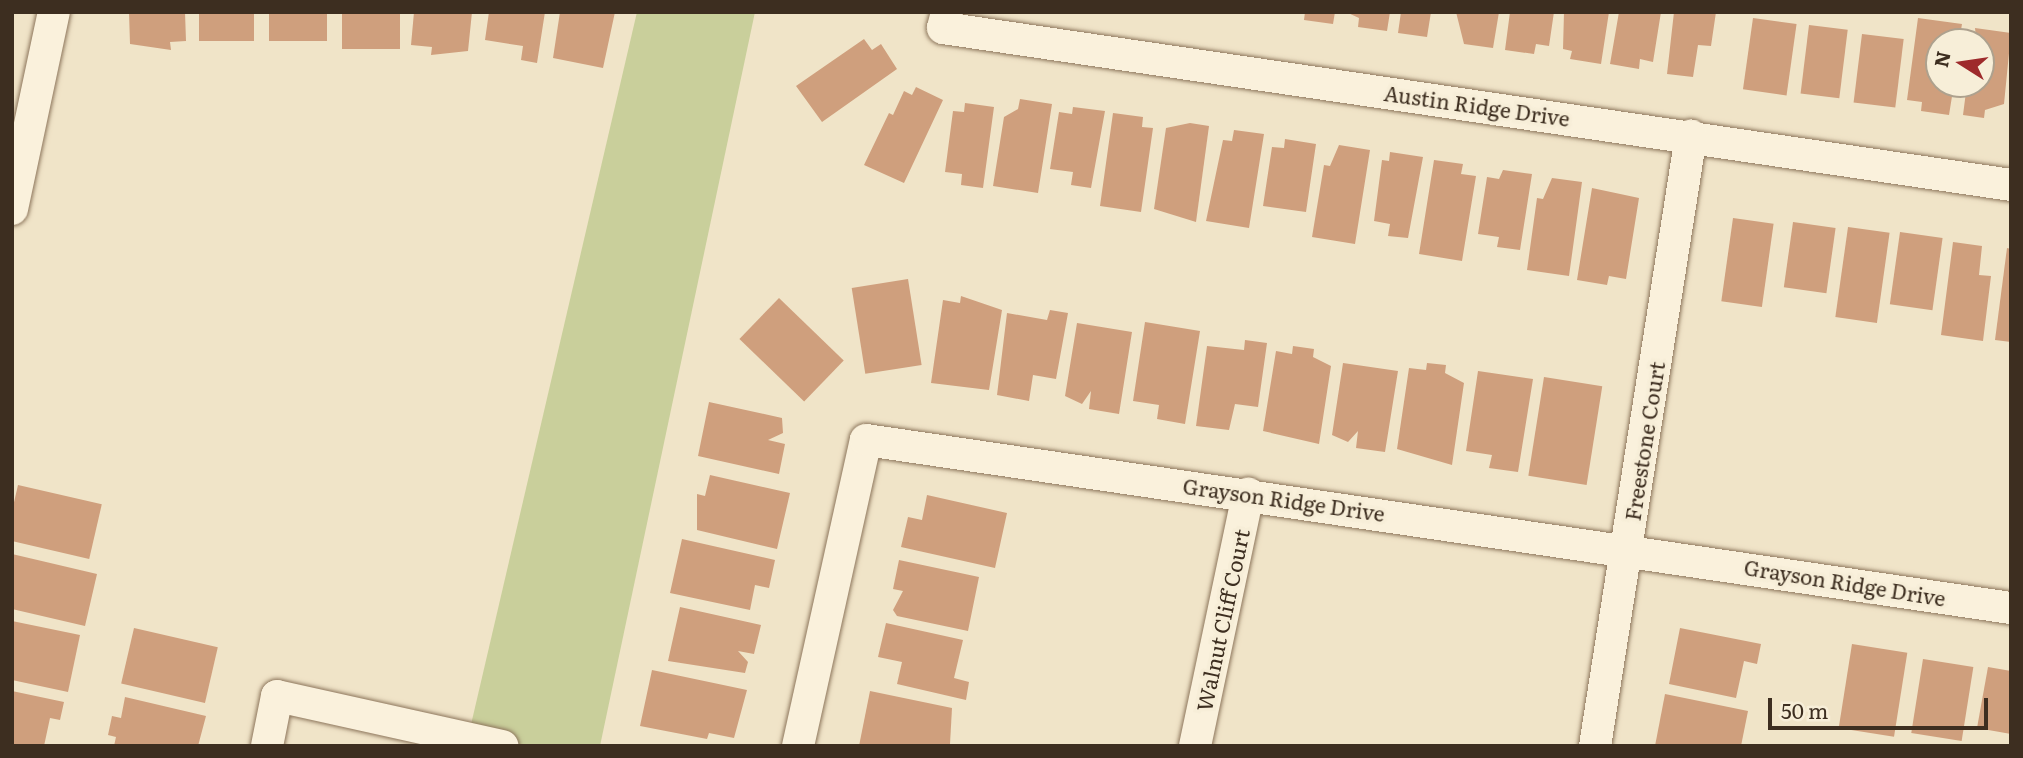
<!DOCTYPE html>
<style>
body{margin:0}
#map{position:relative;width:2023px;height:758px;overflow:hidden;background:#f0e4c8;font-family:Literata,serif}
div>[style]{position:absolute}
[style*='--x']{left:calc(var(--x)*1px);top:calc(var(--y)*1px);width:calc(var(--w)*1px);rotate:calc(var(--a)*1deg)}
.green>*{inset:0;background:#c9cf9b}
.building>*{inset:0;background:#cf9f7d;transform-origin:0 0}
.roads{filter:drop-shadow(0 0 2px #8d765c) drop-shadow(0 0 2px #8d765c)}
.minor>*{height:32px;margin:-16px;padding:0 16px;transform-origin:16px;border-radius:16px;background:#faf1dc}
span{translate:-50% -50%;white-space:nowrap;text-align:center;line-height:1.15;-webkit-text-stroke:7px #f7eed8;paint-order:stroke}
.street-label{font-size:21px;color:#3d2e20}
.frame{position:absolute;inset:0;border:14px solid #3d2e20;pointer-events:none}
.north{position:absolute;left:1925px;top:28px;width:70px;height:70px;box-sizing:border-box;background:#f7eed8;border:2px solid #ada18e;border-radius:50%;rotate:282deg;font-size:19px;font-weight:700;line-height:28px;text-align:center;color:#3d2e20}
.north::after{content:'';display:block;margin:auto;width:24px;height:32px;background:#9e2a2b;clip-path:polygon(50% 0,100% 100%,50% 72%,0 100%)}
.scale{position:absolute;left:1768px;top:698px;width:220px;height:32px;box-sizing:border-box;border:4px solid #3d2e20;border-top:0;padding-left:9px;font-size:21px;line-height:24px;white-space:nowrap;color:#3d2e20;-webkit-text-stroke:5px #f7eed8;paint-order:stroke}
</style>
<div id="map">
<div class="green">
<div style="clip-path:polygon(637px 12px,755px 12px,600px 746px,466px 746px)"></div>
</div>
<div class="building">
<div style="clip-path:polygon(129px 12px,185px 12px,186px 41px,170px 42px,171px 50px,130px 44px)"></div>
<div style="left:199px;top:12px;width:55px;height:29px"></div>
<div style="left:269px;top:12px;width:58px;height:29px"></div>
<div style="left:342px;top:12px;width:58px;height:37px"></div>
<div style="clip-path:polygon(414px 12px,472px 12px,468px 51px,431px 55px,432px 47px,411px 45px)"></div>
<div style="clip-path:polygon(489px 12px,545px 12px,537px 63px,521px 60px,523px 46px,485px 40px)"></div>
<div style="clip-path:polygon(560px 12px,615px 12px,603px 68px,553px 58px)"></div>
<div style="clip-path:polygon(1305px 12px,1335px 12px,1333px 24px,1304px 20px)"></div>
<div style="clip-path:polygon(1346px 12px,1390px 12px,1387px 31px,1358px 27px,1359px 18px)"></div>
<div style="clip-path:polygon(1401px 12px,1431px 12px,1427px 37px,1398px 33px)"></div>
<div style="clip-path:polygon(1456px 12px,1499px 12px,1493px 48px,1464px 44px)"></div>
<div style="clip-path:polygon(1510px 12px,1554px 12px,1549px 46px,1536px 44px,1534px 54px,1505px 50px)"></div>
<div style="clip-path:polygon(1564px 12px,1609px 12px,1601px 64px,1570px 59px,1572px 51px,1563px 49px)"></div>
<div style="clip-path:polygon(1619px 12px,1661px 12px,1653px 62px,1640px 59px,1639px 69px,1610px 64px)"></div>
<div style="clip-path:polygon(1674px 12px,1716px 12px,1711px 46px,1698px 45px,1693px 77px,1667px 74px)"></div>
<div style="left:1753px;top:18px;width:44px;height:72px;rotate:8deg"></div>
<div style="clip-path:polygon(1918px 18px,1962px 24px,1959px 42px,1939px 42px,1939px 84px,1954px 84px,1949px 115px,1921px 111px,1922px 102px,1907px 100px)"></div>
<div style="left:1809px;top:25px;width:39px;height:69px;rotate:7deg"></div>
<div style="clip-path:polygon(1975px 28px,2011px 33px,2004px 104px,1985px 110px,1984px 118px,1963px 115px,1967px 84px,1981px 84px)"></div>
<div style="left:1862px;top:34px;width:42px;height:69px;rotate:7deg"></div>
<div style="clip-path:polygon(864px 39px,872px 50px,881px 44px,897px 69px,822px 122px,796px 86px)"></div>
<div style="clip-path:polygon(916px 87px,943px 100px,904px 183px,864px 165px,889px 113px,893px 115px,904px 91px,912px 95px)"></div>
<div style="clip-path:polygon(1020px 99px,1052px 104px,1038px 193px,993px 186px,1004px 117px,1018px 109px)"></div>
<div style="clip-path:polygon(965px 103px,994px 107px,983px 188px,961px 185px,962px 174px,945px 172px,953px 111px,964px 112px)"></div>
<div style="clip-path:polygon(1073px 107px,1105px 111px,1091px 188px,1071px 185px,1073px 172px,1050px 169px,1059px 112px,1072px 114px)"></div>
<div style="clip-path:polygon(1113px 113px,1143px 117px,1142px 127px,1153px 128px,1141px 212px,1100px 206px)"></div>
<div style="clip-path:polygon(1190px 123px,1209px 126px,1196px 222px,1154px 209px,1166px 128px)"></div>
<div style="clip-path:polygon(1234px 130px,1264px 134px,1249px 228px,1206px 221px,1223px 140px,1232px 141px)"></div>
<div style="clip-path:polygon(1285px 139px,1316px 144px,1306px 212px,1263px 206px,1272px 147px,1284px 148px)"></div>
<div style="clip-path:polygon(1339px 145px,1370px 150px,1355px 244px,1312px 237px,1324px 165px,1330px 166px)"></div>
<div style="clip-path:polygon(1390px 152px,1423px 157px,1408px 238px,1388px 236px,1390px 224px,1374px 221px,1382px 160px,1389px 161px)"></div>
<div style="clip-path:polygon(1434px 160px,1463px 164px,1461px 174px,1476px 176px,1462px 261px,1419px 254px)"></div>
<div style="clip-path:polygon(1503px 170px,1532px 174px,1520px 250px,1497px 247px,1499px 237px,1478px 234px,1487px 177px,1499px 179px)"></div>
<div style="clip-path:polygon(1552px 178px,1582px 182px,1569px 276px,1527px 270px,1537px 198px,1543px 199px)"></div>
<div style="clip-path:polygon(1592px 188px,1639px 198px,1626px 279px,1609px 276px,1607px 285px,1577px 280px)"></div>
<div style="left:1733px;top:218px;width:41px;height:84px;rotate:8deg"></div>
<div style="left:1793px;top:222px;width:43px;height:66px;rotate:8deg"></div>
<div style="left:1848px;top:227px;width:42px;height:91px;rotate:8deg"></div>
<div style="left:1900px;top:232px;width:43px;height:73px;rotate:8deg"></div>
<div style="clip-path:polygon(1953px 242px,1982px 246px,1979px 275px,1991px 276px,1983px 341px,1941px 335px)"></div>
<div style="clip-path:polygon(2007px 248px,2011px 249px,2011px 342px,1995px 340px)"></div>
<div style="left:908px;top:279px;width:87px;height:57px;rotate:81deg"></div>
<div style="clip-path:polygon(961px 296px,1002px 310px,989px 390px,931px 383px,943px 300px,960px 303px)"></div>
<div style="left:779px;top:298px;width:90px;height:57px;rotate:44deg"></div>
<div style="clip-path:polygon(1050px 310px,1068px 313px,1056px 379px,1033px 375px,1029px 401px,997px 395px,1007px 313px,1047px 320px)"></div>
<div style="clip-path:polygon(1145px 322px,1200px 331px,1185px 424px,1157px 419px,1159px 405px,1133px 401px)"></div>
<div style="clip-path:polygon(1077px 323px,1132px 332px,1119px 414px,1089px 409px,1091px 391px,1082px 404px,1065px 396px)"></div>
<div style="clip-path:polygon(1245px 340px,1267px 343px,1258px 407px,1235px 404px,1229px 430px,1196px 426px,1207px 346px,1244px 350px)"></div>
<div style="clip-path:polygon(1293px 346px,1314px 349px,1313px 357px,1331px 366px,1319px 444px,1263px 431px,1276px 351px,1292px 354px)"></div>
<div style="clip-path:polygon(1343px 363px,1398px 371px,1385px 452px,1356px 448px,1358px 431px,1348px 442px,1332px 435px)"></div>
<div style="clip-path:polygon(1427px 363px,1446px 365px,1445px 373px,1464px 383px,1452px 465px,1397px 449px,1409px 368px,1426px 370px)"></div>
<div style="clip-path:polygon(1478px 371px,1533px 379px,1518px 472px,1489px 468px,1492px 455px,1466px 451px)"></div>
<div style="left:1544px;top:377px;width:59px;height:100px;rotate:9deg"></div>
<div style="clip-path:polygon(709px 402px,782px 418px,783px 433px,768px 440px,785px 444px,779px 474px,698px 456px)"></div>
<div style="clip-path:polygon(710px 475px,790px 493px,777px 549px,697px 530px,697px 494px,705px 496px)"></div>
<div style="left:18px;top:485px;width:86px;height:56px;rotate:13deg"></div>
<div style="clip-path:polygon(927px 495px,1007px 513px,995px 568px,901px 547px,908px 517px,922px 520px)"></div>
<div style="clip-path:polygon(682px 539px,775px 560px,769px 588px,755px 585px,750px 610px,670px 593px)"></div>
<div style="clip-path:polygon(12px 554px,97px 574px,85px 626px,12px 609px)"></div>
<div style="clip-path:polygon(899px 560px,979px 577px,968px 631px,897px 616px,893px 610px,903px 591px,893px 589px)"></div>
<div style="clip-path:polygon(680px 607px,761px 625px,754px 654px,738px 651px,748px 662px,745px 673px,668px 661px)"></div>
<div style="clip-path:polygon(12px 621px,80px 635px,68px 692px,12px 680px)"></div>
<div style="clip-path:polygon(886px 623px,963px 640px,954px 678px,969px 682px,966px 700px,897px 684px,902px 662px,878px 657px)"></div>
<div style="left:134px;top:628px;width:86px;height:57px;rotate:13deg"></div>
<div style="clip-path:polygon(1680px 628px,1761px 644px,1757px 664px,1744px 661px,1736px 698px,1669px 684px)"></div>
<div style="left:1852px;top:644px;width:56px;height:85px;rotate:9deg"></div>
<div style="left:1923px;top:659px;width:51px;height:75px;rotate:9deg"></div>
<div style="clip-path:polygon(1988px 667px,2011px 671px,2011px 734px,1977px 728px)"></div>
<div style="clip-path:polygon(652px 670px,747px 690px,734px 738px,709px 733px,707px 739px,640px 726px)"></div>
<div style="clip-path:polygon(12px 691px,64px 702px,60px 720px,50px 718px,44px 746px,12px 746px)"></div>
<div style="clip-path:polygon(870px 691px,952px 708px,950px 744px,859px 746px)"></div>
<div style="clip-path:polygon(1665px 694px,1748px 711px,1741px 746px,1655px 746px)"></div>
<div style="clip-path:polygon(125px 697px,206px 716px,198px 746px,114px 746px,116px 737px,108px 735px,112px 716px,121px 718px)"></div>
</div>
<div class="roads">
<div class="minor">
<div style="--x:947;--y:12;--w:16;--a:104"></div>
<div style="--x:943;--y:28;--w:1079;--a:8.36"></div>
<div style="--x:12;--y:209;--w:201;--a:-78"></div>
<div style="--x:267;--y:746;--w:51;--a:-78.7"></div>
<div style="--x:277;--y:696;--w:231;--a:12.5"></div>
<div style="--x:798;--y:746;--w:313;--a:-77.5"></div>
<div style="--x:866;--y:440;--w:1157;--a:8.35"></div>
<div style="--x:1195;--y:746;--w:258;--a:-78.1"></div>
<div style="--x:1595;--y:746;--w:618;--a:-81.06"></div>
</div>
</div>
<div class="street-label">
<span style="left:1477px;top:105px;rotate:8deg">Austin Ridge Drive</span>
<span style="left:1644px;top:441px;rotate:-81deg">Freestone Court</span>
<span style="left:1284px;top:499px;rotate:8deg">Grayson Ridge Drive</span>
<span style="left:1845px;top:582px;rotate:9deg">Grayson Ridge Drive</span>
<span style="left:1222px;top:620px;rotate:-78deg">Walnut Cliff Court</span>
</div>
<div class="frame"></div>
<div class="north">N</div>
<div class="scale">50 m</div>
</div>
